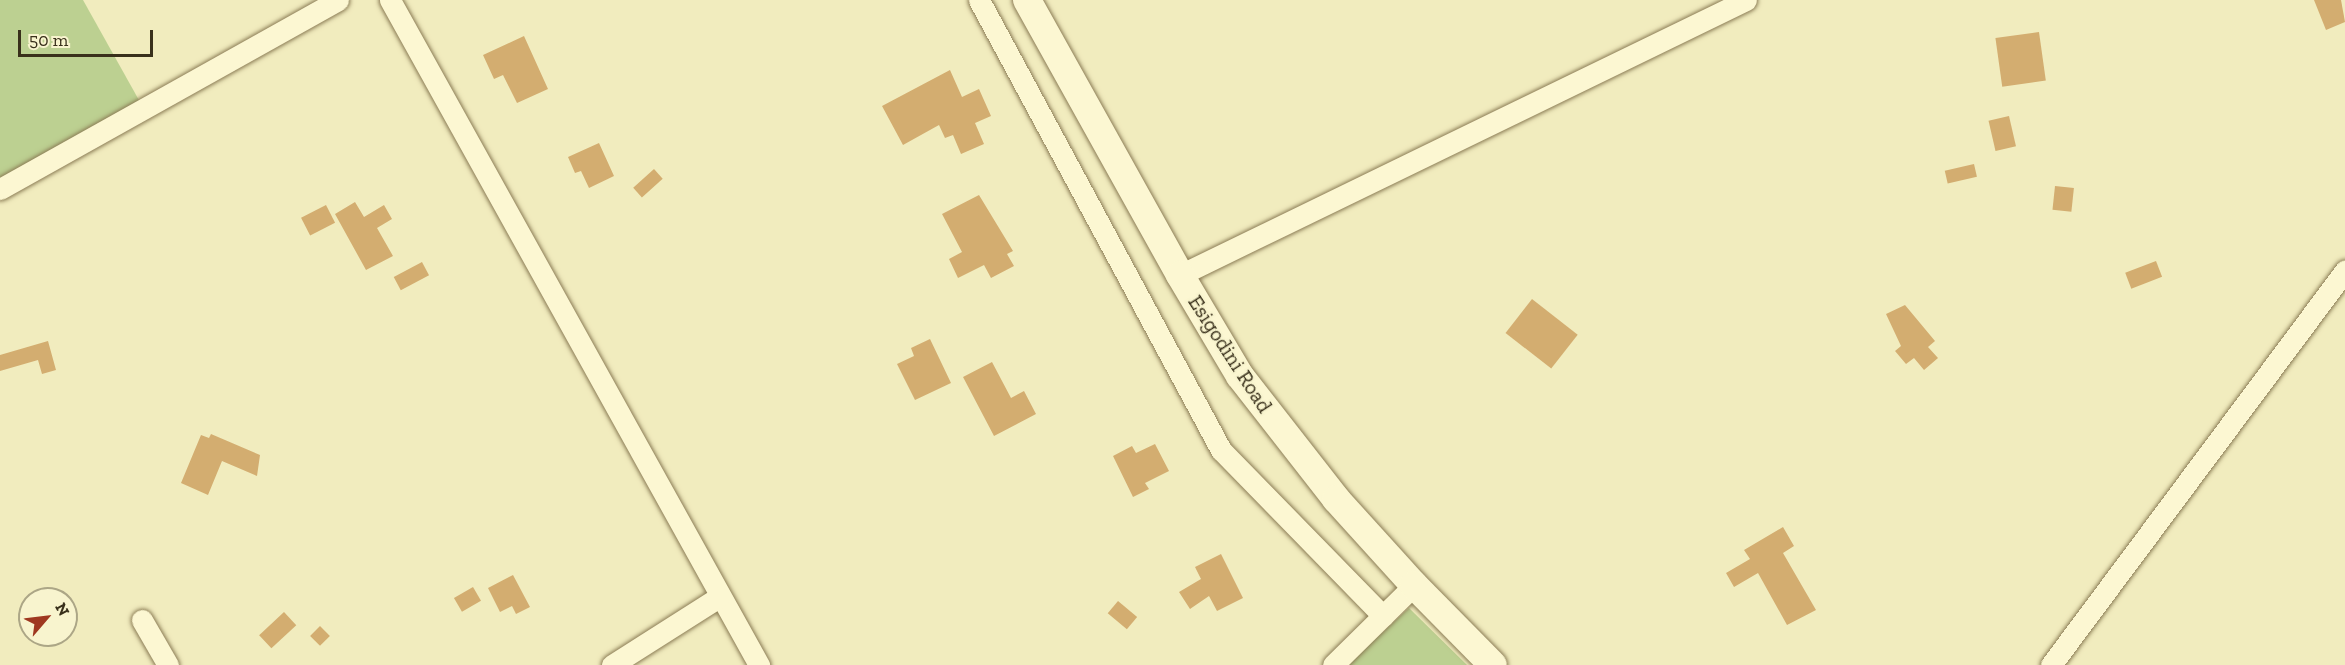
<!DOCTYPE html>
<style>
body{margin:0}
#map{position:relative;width:2345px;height:665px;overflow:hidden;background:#f1ecbe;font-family:"Zilla Slab",serif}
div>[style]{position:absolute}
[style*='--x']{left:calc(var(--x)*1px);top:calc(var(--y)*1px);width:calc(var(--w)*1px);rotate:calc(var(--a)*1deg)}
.green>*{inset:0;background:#bcd091}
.building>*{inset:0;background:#d3ad70;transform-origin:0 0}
.roads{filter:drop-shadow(0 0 2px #8b7c55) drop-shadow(0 0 2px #8b7c55)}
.street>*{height:21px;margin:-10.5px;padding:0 10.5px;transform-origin:10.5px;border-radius:10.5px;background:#fcf7d2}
.secondary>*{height:28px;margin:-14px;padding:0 14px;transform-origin:14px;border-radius:14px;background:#fcf7d2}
span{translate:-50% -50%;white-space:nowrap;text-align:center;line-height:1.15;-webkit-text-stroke:4.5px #f8f4ce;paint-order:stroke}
.street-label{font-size:21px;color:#39301b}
.north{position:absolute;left:18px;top:587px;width:60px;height:60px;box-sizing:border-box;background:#f8f4ce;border:2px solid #aca686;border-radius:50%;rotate:62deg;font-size:16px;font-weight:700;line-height:24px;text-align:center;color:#39301b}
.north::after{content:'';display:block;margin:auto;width:21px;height:27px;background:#9f3820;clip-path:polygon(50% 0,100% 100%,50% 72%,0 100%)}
.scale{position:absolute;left:18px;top:30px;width:135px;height:27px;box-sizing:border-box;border:3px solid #39301b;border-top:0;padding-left:8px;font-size:18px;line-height:21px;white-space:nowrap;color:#39301b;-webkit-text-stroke:4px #f8f4ce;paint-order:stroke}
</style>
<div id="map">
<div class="green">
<div style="clip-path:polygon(0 0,83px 0,140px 102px,0 182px)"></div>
<div style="clip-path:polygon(1409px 608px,1467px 665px,1347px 665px)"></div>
</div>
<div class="building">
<div style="clip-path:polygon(2314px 0,2341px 0,2345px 22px,2326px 30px)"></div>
<div style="left:2039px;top:32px;width:49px;height:44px;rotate:82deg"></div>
<div style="clip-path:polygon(524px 36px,548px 89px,517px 103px,503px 75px,494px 79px,483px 55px)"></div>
<div style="clip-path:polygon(950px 70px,962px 97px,979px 89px,991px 116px,975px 123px,984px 144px,961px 154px,953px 135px,945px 138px,939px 125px,903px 145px,882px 106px)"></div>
<div style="left:2009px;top:116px;width:31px;height:21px;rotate:77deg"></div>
<div style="clip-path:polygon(599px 143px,614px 176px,589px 188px,581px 171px,575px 173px,568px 157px)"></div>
<div style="left:1974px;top:164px;width:13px;height:30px;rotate:77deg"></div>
<div style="left:654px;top:169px;width:13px;height:28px;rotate:48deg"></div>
<div style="left:2055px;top:186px;width:19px;height:24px;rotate:6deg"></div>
<div style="clip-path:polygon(979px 195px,1013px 251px,1007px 254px,1014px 266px,991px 278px,984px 265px,958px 278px,949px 259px,962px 252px,942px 214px)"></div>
<div style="clip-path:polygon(355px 202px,364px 217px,384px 205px,392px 219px,377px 228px,393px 256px,366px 270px,335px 214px)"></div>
<div style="left:326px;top:205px;width:20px;height:28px;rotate:63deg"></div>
<div style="left:2156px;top:261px;width:17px;height:33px;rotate:69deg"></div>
<div style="left:422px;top:262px;width:15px;height:32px;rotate:62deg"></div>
<div style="left:1532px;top:299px;width:58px;height:43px;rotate:38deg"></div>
<div style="clip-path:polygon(1905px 305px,1935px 341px,1928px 347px,1938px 358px,1924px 370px,1914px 358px,1906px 364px,1895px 351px,1901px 346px,1886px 314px)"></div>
<div style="clip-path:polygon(930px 339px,951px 383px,915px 400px,897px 364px,914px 356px,911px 348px)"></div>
<div style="clip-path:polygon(48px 341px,56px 370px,42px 374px,38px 360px,0 371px,0 355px)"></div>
<div style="clip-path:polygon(992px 362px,1011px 398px,1024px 391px,1036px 414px,994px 436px,963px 377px)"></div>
<div style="clip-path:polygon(211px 434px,260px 455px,257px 476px,222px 461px,208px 495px,181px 483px,201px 435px,209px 438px)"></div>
<div style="clip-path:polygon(1155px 444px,1169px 471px,1145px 483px,1149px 489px,1133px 497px,1113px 456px,1132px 446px,1136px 453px)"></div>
<div style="clip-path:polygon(1783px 527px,1794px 546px,1783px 553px,1816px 610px,1787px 625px,1758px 573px,1734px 587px,1726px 573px,1750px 559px,1744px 550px)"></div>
<div style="clip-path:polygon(1221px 554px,1243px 598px,1217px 611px,1209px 596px,1190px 609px,1179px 592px,1201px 579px,1195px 567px)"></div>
<div style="clip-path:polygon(513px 575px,530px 607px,516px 614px,512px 606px,500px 612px,488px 588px)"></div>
<div style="left:473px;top:587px;width:16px;height:22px;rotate:60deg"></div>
<div style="left:1118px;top:601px;width:25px;height:16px;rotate:40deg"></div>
<div style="left:284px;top:612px;width:18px;height:34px;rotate:47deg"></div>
<div style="left:320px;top:626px;width:14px;height:14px;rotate:45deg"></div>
</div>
<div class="roads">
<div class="street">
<div style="--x:390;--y:0;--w:761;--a:60.97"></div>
<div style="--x:979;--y:0;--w:511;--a:61.73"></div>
<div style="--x:1221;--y:450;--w:232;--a:45.7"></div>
<div style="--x:0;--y:189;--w:387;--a:-29.2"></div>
<div style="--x:1180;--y:275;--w:629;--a:-25.91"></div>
<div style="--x:142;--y:620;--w:52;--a:60"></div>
<div style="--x:612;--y:665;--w:127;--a:-32.4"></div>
<div style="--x:1333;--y:665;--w:114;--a:-44.6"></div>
<div style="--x:2051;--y:665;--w:492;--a:-53.3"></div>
</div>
<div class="secondary">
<div style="--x:1027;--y:0;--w:315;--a:60.9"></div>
<div style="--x:1180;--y:275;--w:117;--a:59.3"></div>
<div style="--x:1240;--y:376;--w:156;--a:52"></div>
<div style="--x:1336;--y:499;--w:116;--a:47.8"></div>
<div style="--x:1414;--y:585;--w:112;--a:45.4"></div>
</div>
</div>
<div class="street-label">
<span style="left:1230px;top:354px;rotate:57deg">Esigodini Road</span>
</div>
<div class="north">N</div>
<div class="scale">50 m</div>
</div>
